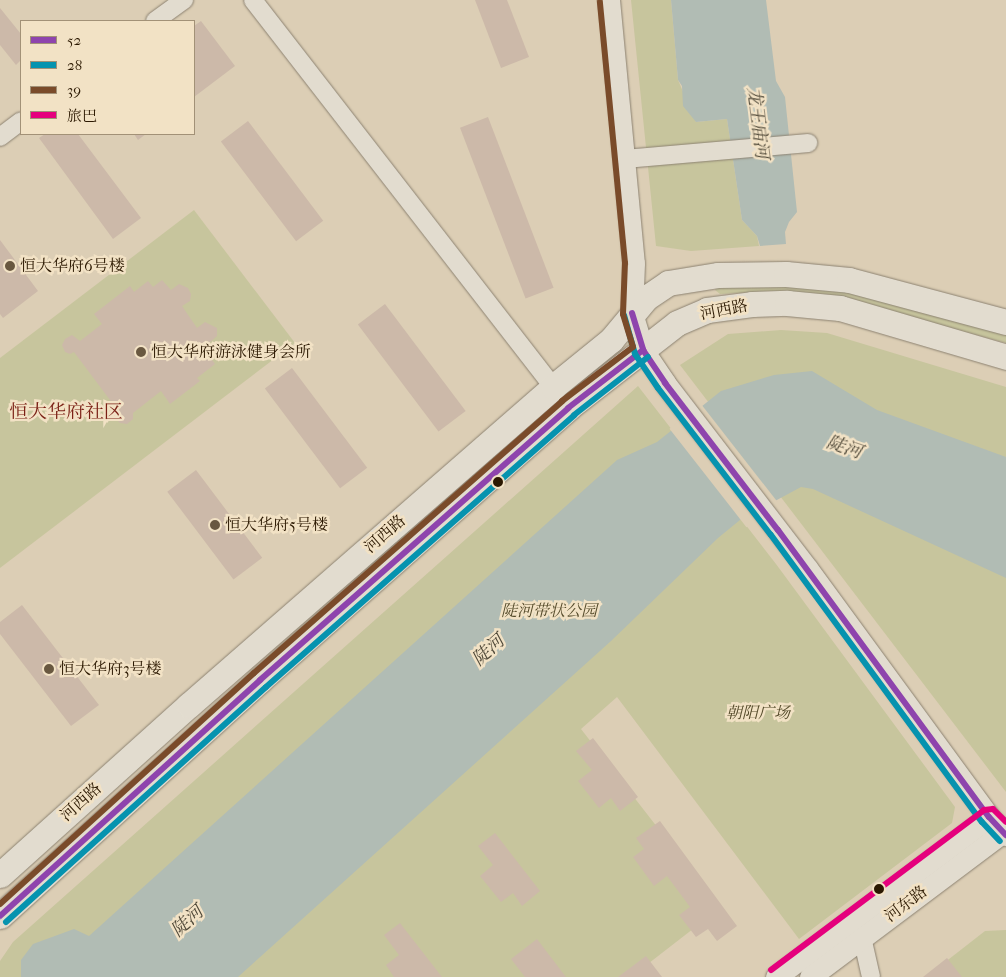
<!DOCTYPE html>
<meta charset="utf-8">
<style>
body{margin:0}
#map{position:relative;width:1006px;height:977px;overflow:hidden;background:#dcceb5;font-family:"IM FELL French Canon","Noto Serif SC",serif}
div>[style]{position:absolute}
[style*='--x']{left:calc(var(--x)*1px);top:calc(var(--y)*1px);width:calc(var(--w)*1px);rotate:calc(var(--a)*1deg)}
.green>*{inset:0;background:#c7c59d}
.water>*{inset:0;background:#b1bcb4}
.pier>*{inset:0;background:#dcceb5;transform-origin:0 0}
.building>*{inset:0;background:#ccb9a9;transform-origin:0 0}
.roads{filter:drop-shadow(0 0 1px #8c8271) drop-shadow(0 0 1px #8c8271)}
.minor>*{height:18px;margin:-9px;padding:0 9px;transform-origin:9px;border-radius:9px;background:#e2dccf}
.tertiary>*{height:21px;margin:-10.5px;padding:0 10.5px;transform-origin:10.5px;border-radius:10.5px;background:#e2dccf}
.secondary>*{height:25px;margin:-12.5px;padding:0 12.5px;transform-origin:12.5px;border-radius:12.5px;background:#e2dccf}
.bus-1>*{height:6px;margin:-3px;padding:0 3px;transform-origin:3px;border-radius:3px;background:#8e44ad}
.bus-2>*{height:6px;margin:-3px;padding:0 3px;transform-origin:3px;border-radius:3px;background:#0693af}
.bus-3>*{height:6px;margin:-3px;padding:0 3px;transform-origin:3px;border-radius:3px;background:#7a4b2a}
.bus-4>*{height:6px;margin:-3px;padding:0 3px;transform-origin:3px;border-radius:3px;background:#e5007d}
.dots>*{width:14px;height:14px;translate:-50% -50%;box-sizing:border-box;border:2px solid #f2e2c5;border-radius:50%}
span{translate:-50% -50%;white-space:nowrap;text-align:center;line-height:1.15;-webkit-text-stroke:5px #f2e2c5;paint-order:stroke}
.poi-label{font-size:16px;color:#2b1801}
.left{translate:0 -50%;text-align:left}
.street-label{font-size:16px;color:#2b1801}
.park-label{font-size:16px;color:#544a2a;font-style:italic}
.water-label{font-size:18px;color:#4e4737;font-style:italic}
.quarter-label{font-size:19px;color:#7a1f14}
.legend{position:absolute;left:20px;top:20px;width:175px;height:115px;box-sizing:border-box;background:#f2e2c5;border:1px solid #a29177;margin:0;padding:6px 9px;list-style:none;font-size:15px;color:#2b1801}
.legend li{display:flex;align-items:center;gap:10px;height:25px}
.legend b{width:25px;border:1px solid #a29177}
</style>
<div id="map">
<div class="green">
<div style="clip-path:polygon(631px 0,671px 0,678px 80px,696px 122px,727px 119px,742px 220px,757px 236px,759px 246px,691px 251px,656px 246px)"></div>
<div style="clip-path:polygon(194px 210px,295px 343px,0 568px,0 358px)"></div>
<div style="clip-path:polygon(757px 282px,853px 292px,1006px 334px,1006px 343px,851px 301px,780px 291px,720px 294px,715px 290px,717px 287px)"></div>
<div style="clip-path:polygon(781px 330px,827px 333px,1006px 387px,1006px 792px,680px 365px,728px 334px)"></div>
<div style="clip-path:polygon(638px 386px,776px 564px,955px 807px,952px 823px,799px 939px,617px 697px,581px 729px,720px 908px,631px 977px,0 977px,0 961px,13px 942px)"></div>
<div style="clip-path:polygon(1006px 930px,1006px 977px,926px 977px,985px 931px)"></div>
</div>
<div class="water">
<div style="clip-path:polygon(671px 0,766px 0,776px 81px,785px 97px,797px 212px,789px 222px,785px 232px,786px 244px,760px 246px,757px 236px,742px 220px,727px 119px,696px 122px,683px 106px,682px 86px,678px 80px)"></div>
<div style="clip-path:polygon(812px 371px,877px 410px,1006px 457px,1006px 578px,813px 489px,801px 487px,740px 520px,718px 538px,611px 641px,238px 977px,21px 977px,21px 960px,33px 944px,74px 929px,89px 936px,617px 460px,657px 442px,721px 391px,774px 375px)"></div>
</div>
<div class="pier">
<div style="left:701px;top:404px;width:125px;height:40px;rotate:52deg"></div>
</div>
<div class="building">
<div style="clip-path:polygon(475px 0,507px 0,529px 57px,501px 68px)"></div>
<div style="clip-path:polygon(0 8px,21px 34px,21px 60px,16px 65px,0 45px)"></div>
<div style="clip-path:polygon(201px 21px,235px 66px,194px 97px,194px 26px)"></div>
<div style="left:488px;top:117px;width:183px;height:30px;rotate:69deg"></div>
<div style="left:248px;top:121px;width:125px;height:34px;rotate:53deg"></div>
<div style="clip-path:polygon(45px 134px,78px 134px,141px 218px,113px 239px,39px 138px)"></div>
<div style="clip-path:polygon(134px 134px,146px 134px,138px 140px)"></div>
<div style="clip-path:polygon(0 240px,38px 291px,3px 318px,0 314px)"></div>
<div style="clip-path:polygon(162px 280px,171px 290px,179px 284px,188px 288px,191px 294px,190px 301px,182px 306px,197px 328px,205px 322px,217px 328px,217px 336px,209px 343px,218px 354px,212px 360px,215px 364px,197px 378px,200px 381px,170px 404px,161px 391px,133px 413px,133px 419px,127px 424px,120px 423px,115px 418px,116px 408px,74px 352px,70px 354px,65px 352px,62px 345px,65px 339px,72px 335px,80px 341px,102px 324px,94px 314px,130px 286px,134px 292px,148px 281px,153px 287px)"></div>
<div style="left:385px;top:304px;width:134px;height:34px;rotate:53deg"></div>
<div style="left:292px;top:368px;width:125px;height:34px;rotate:53deg"></div>
<div style="left:196px;top:470px;width:110px;height:36px;rotate:53deg"></div>
<div style="clip-path:polygon(22px 605px,99px 705px,71px 726px,0 634px,0 622px)"></div>
<div style="clip-path:polygon(593px 738px,638px 797px,620px 811px,611px 798px,599px 808px,578px 781px,592px 770px,576px 751px)"></div>
<div style="clip-path:polygon(660px 821px,737px 926px,717px 941px,708px 929px,696px 937px,679px 915px,690px 907px,667px 876px,654px 886px,633px 857px,644px 849px,636px 838px)"></div>
<div style="clip-path:polygon(495px 833px,540px 891px,522px 906px,513px 893px,501px 902px,480px 876px,493px 865px,478px 846px)"></div>
<div style="clip-path:polygon(400px 923px,442px 977px,394px 977px,386px 965px,399px 955px,384px 935px)"></div>
<div style="clip-path:polygon(537px 939px,566px 977px,525px 977px,511px 959px)"></div>
<div style="clip-path:polygon(646px 956px,662px 977px,618px 977px)"></div>
<div style="clip-path:polygon(947px 958px,962px 977px,923px 977px)"></div>
</div>
<div class="roads">
<div class="minor">
<div style="--x:253;--y:0;--w:490;--a:52.2"></div>
<div style="--x:155;--y:21;--w:36;--a:-36"></div>
<div style="--x:0;--y:137;--w:26;--a:-37"></div>
<div style="--x:625;--y:159;--w:184;--a:-5"></div>
<div style="--x:862;--y:937;--w:41;--a:77.3"></div>
</div>
<div class="tertiary">
<div style="--x:609;--y:0;--w:264;--a:84.6"></div>
<div style="--x:634;--y:263;--w:50;--a:92.3"></div>
<div style="--x:632;--y:313;--w:39;--a:73"></div>
<div style="--x:643;--y:350;--w:40;--a:56"></div>
<div style="--x:665;--y:383;--w:233;--a:52.5"></div>
<div style="--x:807;--y:568;--w:308;--a:53.8"></div>
<div style="--x:989;--y:817;--w:25;--a:47"></div>
<div style="--x:776;--y:977;--w:266;--a:-36.9"></div>
<div style="--x:810;--y:977;--w:241;--a:-36.9"></div>
</div>
<div class="secondary">
<div style="--x:0;--y:875;--w:254;--a:-42"></div>
<div style="--x:189;--y:705;--w:483;--a:-41.1"></div>
<div style="--x:553;--y:387;--w:75;--a:-39"></div>
<div style="--x:611;--y:340;--w:55;--a:-50.2"></div>
<div style="--x:646;--y:298;--w:27;--a:-34"></div>
<div style="--x:668;--y:283;--w:51;--a:-9.1"></div>
<div style="--x:718;--y:275;--w:68;--a:-0.8"></div>
<div style="--x:786;--y:274;--w:63;--a:5.4"></div>
<div style="--x:849;--y:280;--w:163;--a:15"></div>
<div style="--x:0;--y:916;--w:351;--a:-42.2"></div>
<div style="--x:260;--y:680;--w:411;--a:-41.4"></div>
<div style="--x:568;--y:408;--w:138;--a:-37.9"></div>
<div style="--x:677;--y:323;--w:33;--a:-23"></div>
<div style="--x:707;--y:310;--w:45;--a:-7.6"></div>
<div style="--x:752;--y:304;--w:35;--a:-2"></div>
<div style="--x:787;--y:303;--w:53;--a:5.4"></div>
<div style="--x:840;--y:308;--w:173;--a:16.4"></div>
</div>
</div>
<div class="bus-1">
<div style="--x:632;--y:313;--w:39;--a:73"></div>
<div style="--x:643;--y:350;--w:40;--a:56"></div>
<div style="--x:665;--y:383;--w:185;--a:52.5"></div>
<div style="--x:778;--y:530;--w:356;--a:53.7"></div>
<div style="--x:989;--y:817;--w:25;--a:47"></div>
<div style="--x:0;--y:916;--w:351;--a:-42.2"></div>
<div style="--x:260;--y:680;--w:411;--a:-41.4"></div>
<div style="--x:568;--y:408;--w:95;--a:-37.7"></div>
</div>
<div class="bus-2">
<div style="--x:624;--y:315;--w:41;--a:74.2"></div>
<div style="--x:635;--y:354;--w:41;--a:55.9"></div>
<div style="--x:658;--y:388;--w:185;--a:52.5"></div>
<div style="--x:771;--y:535;--w:356;--a:53.7"></div>
<div style="--x:982;--y:822;--w:26;--a:47"></div>
<div style="--x:6;--y:922;--w:350;--a:-42.1"></div>
<div style="--x:266;--y:687;--w:411;--a:-41.4"></div>
<div style="--x:574;--y:415;--w:94;--a:-38.1"></div>
</div>
<div class="bus-3">
<div style="--x:0;--y:904;--w:343;--a:-42.3"></div>
<div style="--x:254;--y:673;--w:411;--a:-41.4"></div>
<div style="--x:562;--y:401;--w:89;--a:-37.3"></div>
<div style="--x:633;--y:347;--w:34;--a:-107"></div>
<div style="--x:623;--y:314;--w:51;--a:-87.8"></div>
<div style="--x:625;--y:263;--w:263;--a:-95.5"></div>
</div>
<div class="bus-4">
<div style="--x:771;--y:970;--w:266;--a:-36.9"></div>
<div style="--x:984;--y:810;--w:9;--a:-6"></div>
<div style="--x:993;--y:809;--w:18;--a:45"></div>
</div>
<div class="dots">
<div style="left:10px;top:266px;background:#695840"></div>
<div style="left:141px;top:352px;background:#695840"></div>
<div style="left:498px;top:482px;background:#2b1801"></div>
<div style="left:215px;top:525px;background:#695840"></div>
<div style="left:49px;top:669px;background:#695840"></div>
<div style="left:879px;top:889px;background:#2b1801"></div>
</div>
<div class="poi-label">
<span class="left" style="left:20px;top:266px">恒大华府6号楼</span>
<span class="left" style="left:151px;top:352px">恒大华府游泳健身会所</span>
<span class="left" style="left:225px;top:525px">恒大华府5号楼</span>
<span class="left" style="left:59px;top:669px">恒大华府3号楼</span>
</div>
<div class="street-label">
<span style="left:724px;top:310px;rotate:-11deg">河西路</span>
<span style="left:385px;top:534px;rotate:-41deg">河西路</span>
<span style="left:81px;top:802px;rotate:-42deg">河西路</span>
<span style="left:906px;top:904px;rotate:-37deg">河东路</span>
</div>
<div class="park-label">
<span style="left:549px;top:611px">陡河带状公园</span>
<span style="left:758px;top:713px">朝阳广场</span>
</div>
<div class="water-label">
<span style="left:757px;top:123px;rotate:83deg">龙王庙河</span>
<span style="left:844px;top:448px;rotate:19deg">陡河</span>
<span style="left:489px;top:651px;rotate:-42deg">陡河</span>
<span style="left:188px;top:922px;rotate:-42deg">陡河</span>
</div>
<div class="quarter-label">
<span style="left:66px;top:413px">恒大华府社区</span>
</div>
<ul class="legend">
<li><b style="height:6px;background:#8e44ad"></b>52</li>
<li><b style="height:6px;background:#0693af"></b>28</li>
<li><b style="height:6px;background:#7a4b2a"></b>39</li>
<li><b style="height:6px;background:#e5007d"></b>旅巴</li>
</ul>
</div>
